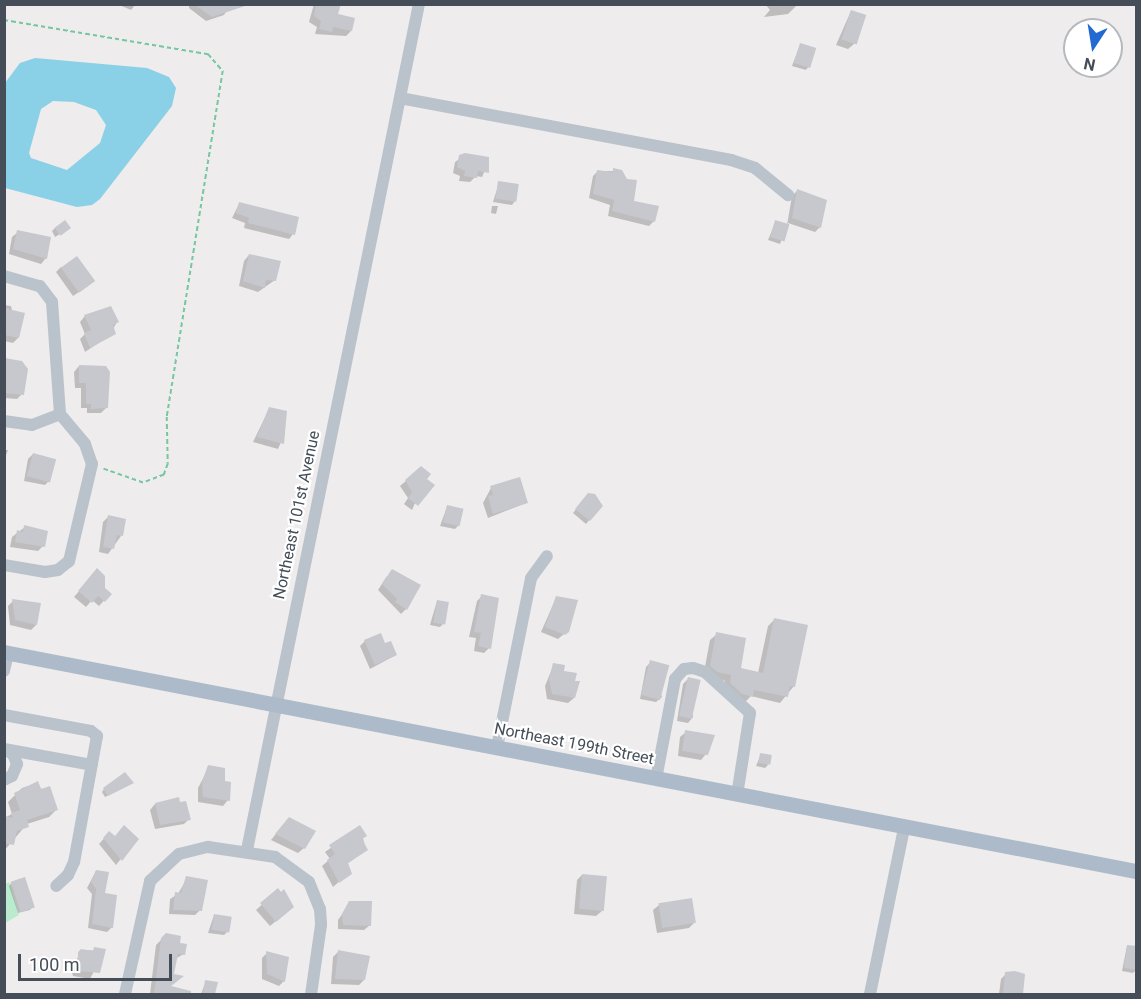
<!DOCTYPE html>
<style>
body{margin:0}
#map{position:relative;width:1141px;height:999px;overflow:hidden;background:#eeecec;font-family:Roboto,sans-serif}
div>[style]{position:absolute}
[style*='--x']{left:calc(var(--x)*1px);top:calc(var(--y)*1px);width:calc(var(--w)*1px);rotate:calc(var(--a)*1deg)}
.green>*{inset:0;background:#bbebcf}
.water>*{inset:0;background:#8ad0e6}
.shadow>*{inset:0;background:#0003}
.building>*{inset:0;background:#c6c8ce;transform-origin:0 0}
.path>*{height:1.5px;margin-top:-0.75px;transform-origin:0;background:repeating-linear-gradient(90deg,#75c7a2 0 4.5px,transparent 0 7.5px)}
.minor>*{height:12px;margin:-6px;padding:0 6px;transform-origin:6px;border-radius:6px;background:#bac3cb}
.major>*{height:15px;margin:-7.5px;padding:0 7.5px;transform-origin:7.5px;border-radius:7.5px;background:#acbaca}
span{translate:-50% -50%;white-space:nowrap;text-align:center;line-height:1.15;-webkit-text-stroke:4.5px #fff;paint-order:stroke}
.street-label{font-size:16px;color:#454e58}
.frame{position:absolute;inset:0;border:6px solid #454e58;pointer-events:none}
.north{position:absolute;left:1063px;top:18px;width:60px;height:60px;box-sizing:border-box;background:#fff;border:2px solid #b5b8bc;border-radius:50%;rotate:192deg;font-size:16px;font-weight:700;line-height:24px;text-align:center;color:#454e58}
.north::after{content:'';display:block;margin:auto;width:21px;height:27px;background:#2269d2;clip-path:polygon(50% 0,100% 100%,50% 72%,0 100%)}
.scale{position:absolute;left:18px;top:954px;width:154px;height:27px;box-sizing:border-box;border:3px solid #454e58;border-top:0;padding-left:8px;font-size:18px;line-height:21px;white-space:nowrap;color:#454e58;-webkit-text-stroke:4px #fff;paint-order:stroke}
</style>
<div id="map">
<div class="green">
<div style="clip-path:polygon(9px 882px,19px 915px,5px 923px,5px 884px)"></div>
</div>
<div class="water">
<div style="clip-path:polygon(evenodd,35px 58px,147px 68px,169px 77px,176px 88px,172px 106px,100px 199px,92px 205px,77px 207px,5px 188px,5px 83px,20px 63px,35px 58px,53px 101px,74px 102px,96px 110px,106px 125px,100px 143px,67px 170px,31px 158px,29px 153px,41px 109px,53px 101px)"></div>
</div>
<div class="shadow">
<div style="clip-path:polygon(117px 4px,136px 4px,131px 10px)"></div>
<div style="clip-path:polygon(189px 4px,231px 4px,224px 15px,206px 21px,189px 8px)"></div>
<div style="clip-path:polygon(314px 4px,339px 4px,336px 16px,351px 31px,346px 36px,315px 34px,317px 27px,309px 22px)"></div>
<div style="clip-path:polygon(765px 4px,798px 4px,788px 14px,764px 17px,770px 10px)"></div>
<div style="clip-path:polygon(851px 11px,854px 44px,848px 49px,836px 45px)"></div>
<div style="clip-path:polygon(800px 45px,809px 66px,806px 70px,792px 66px)"></div>
<div style="clip-path:polygon(465px 155px,489px 161px,482px 177px,476px 176px,470px 182px,459px 181px,460px 176px,453px 173px,455px 162px)"></div>
<div style="clip-path:polygon(598px 171px,621px 171px,632px 202px,654px 221px,649px 226px,608px 216px,610px 205px,589px 198px,593px 176px)"></div>
<div style="clip-path:polygon(499px 183px,515px 201px,512px 205px,493px 202px)"></div>
<div style="clip-path:polygon(797px 191px,820px 227px,815px 232px,788px 223px,780px 244px,768px 240px,776px 221px,787px 225px,792px 196px)"></div>
<div style="clip-path:polygon(239px 204px,293px 234px,289px 239px,244px 228px,245px 223px,232px 218px)"></div>
<div style="clip-path:polygon(492px 206px,498px 206px,496px 214px,491px 213px)"></div>
<div style="clip-path:polygon(55px 228px,65px 231px,55px 237px,52px 231px)"></div>
<div style="clip-path:polygon(18px 232px,46px 258px,41px 264px,9px 254px,12px 237px)"></div>
<div style="clip-path:polygon(249px 255px,275px 280px,258px 292px,239px 286px,244px 261px)"></div>
<div style="clip-path:polygon(61px 267px,88px 286px,73px 296px,56px 272px)"></div>
<div style="clip-path:polygon(4px 305px,11px 306px,18px 338px,13px 343px,4px 341px)"></div>
<div style="clip-path:polygon(85px 316px,117px 322px,109px 336px,85px 352px,80px 339px,85px 334px,80px 322px)"></div>
<div style="clip-path:polygon(4px 358px,21px 362px,22px 394px,17px 399px,4px 398px)"></div>
<div style="clip-path:polygon(79px 366px,106px 408px,101px 413px,87px 413px,87px 408px,81px 408px,81px 388px,75px 388px,74px 372px)"></div>
<div style="clip-path:polygon(269px 409px,285px 433px,278px 449px,253px 442px)"></div>
<div style="clip-path:polygon(4px 450px,8px 450px,4px 461px)"></div>
<div style="clip-path:polygon(33px 454px,50px 480px,45px 485px,24px 481px,28px 459px)"></div>
<div style="clip-path:polygon(421px 468px,425px 480px,412px 510px,404px 504px,408px 498px,400px 486px)"></div>
<div style="clip-path:polygon(491px 488px,526px 503px,488px 518px,483px 503px)"></div>
<div style="clip-path:polygon(585px 498px,601px 506px,586px 524px,573px 513px)"></div>
<div style="clip-path:polygon(447px 507px,458px 526px,455px 529px,440px 526px)"></div>
<div style="clip-path:polygon(108px 517px,121px 536px,108px 554px,99px 552px,103px 522px)"></div>
<div style="clip-path:polygon(25px 527px,43px 546px,38px 551px,10px 547px,12px 537px)"></div>
<div style="clip-path:polygon(92px 576px,110px 594px,99px 606px,92px 600px,86px 607px,74px 597px)"></div>
<div style="clip-path:polygon(387px 576px,406px 609px,401px 614px,378px 590px)"></div>
<div style="clip-path:polygon(482px 596px,489px 648px,484px 653px,474px 651px,476px 638px,469px 637px,477px 601px)"></div>
<div style="clip-path:polygon(556px 598px,564px 634px,558px 639px,541px 632px)"></div>
<div style="clip-path:polygon(13px 601px,36px 625px,31px 630px,10px 625px,8px 606px)"></div>
<div style="clip-path:polygon(437px 601px,443px 624px,440px 627px,430px 625px)"></div>
<div style="clip-path:polygon(775px 619px,794px 686px,780px 703px,751px 696px,745px 702px,724px 690px,725px 681px,704px 672px,710px 640px,717px 634px,739px 670px,758px 673px,768px 626px)"></div>
<div style="clip-path:polygon(365px 641px,385px 645px,396px 655px,370px 669px,360px 646px)"></div>
<div style="clip-path:polygon(651px 662px,662px 697px,656px 702px,640px 699px,646px 667px)"></div>
<div style="clip-path:polygon(554px 664px,563px 672px,574px 698px,568px 703px,547px 699px,545px 686px)"></div>
<div style="clip-path:polygon(688px 679px,693px 717px,688px 723px,677px 721px,683px 684px)"></div>
<div style="clip-path:polygon(686px 732px,706px 754px,701px 760px,678px 756px,680px 737px)"></div>
<div style="clip-path:polygon(761px 754px,768px 765px,765px 768px,756px 766px)"></div>
<div style="clip-path:polygon(209px 767px,223px 783px,228px 800px,223px 806px,198px 802px,198px 788px)"></div>
<div style="clip-path:polygon(37px 783px,56px 810px,49px 817px,27px 824px,4px 851px,4px 818px,12px 814px,8px 802px,22px 788px)"></div>
<div style="clip-path:polygon(129px 785px,105px 797px,102px 792px,104px 789px)"></div>
<div style="clip-path:polygon(155px 804px,189px 819px,184px 824px,155px 829px,150px 810px)"></div>
<div style="clip-path:polygon(284px 824px,304px 848px,298px 853px,271px 840px)"></div>
<div style="clip-path:polygon(360px 827px,366px 850px,347px 864px,351px 871px,333px 887px,322px 866px,330px 859px,325px 852px)"></div>
<div style="clip-path:polygon(109px 833px,114px 838px,137px 839px,116px 865px,99px 844px)"></div>
<div style="clip-path:polygon(96px 871px,112px 927px,107px 932px,88px 928px,92px 894px,87px 888px)"></div>
<div style="clip-path:polygon(582px 875px,602px 911px,596px 916px,574px 914px,577px 880px)"></div>
<div style="clip-path:polygon(187px 878px,200px 910px,195px 915px,169px 914px,170px 899px,178px 894px)"></div>
<div style="clip-path:polygon(12px 882px,33px 906px,30px 910px,18px 913px,9px 886px)"></div>
<div style="clip-path:polygon(278px 890px,287px 912px,270px 926px,256px 910px)"></div>
<div style="clip-path:polygon(350px 903px,370px 925px,364px 930px,338px 929px,338px 920px)"></div>
<div style="clip-path:polygon(659px 905px,694px 923px,689px 928px,657px 933px,653px 910px)"></div>
<div style="clip-path:polygon(214px 915px,227px 932px,224px 935px,208px 933px)"></div>
<div style="clip-path:polygon(166px 935px,184px 954px,175px 959px,168px 987px,179px 990px,178px 994px,150px 994px,156px 945px)"></div>
<div style="clip-path:polygon(1127px 946px,1136px 970px,1133px 973px,1122px 971px)"></div>
<div style="clip-path:polygon(82px 950px,104px 951px,90px 979px,73px 976px,71px 969px)"></div>
<div style="clip-path:polygon(339px 951px,364px 980px,359px 985px,331px 984px,333px 957px)"></div>
<div style="clip-path:polygon(267px 953px,284px 981px,279px 986px,262px 979px,262px 958px)"></div>
<div style="clip-path:polygon(1006px 974px,1024px 975px,1021px 994px,999px 994px,1001px 979px)"></div>
<div style="clip-path:polygon(206px 981px,216px 983px,214px 994px,201px 994px)"></div>
</div>
<div class="building">
<div style="clip-path:polygon(194px 4px,245px 4px,245px 6px,212px 17px)"></div>
<div style="clip-path:polygon(316px 4px,341px 4px,338px 14px,355px 18px,352px 31px,333px 27px,332px 32px,319px 29px,321px 21px,314px 16px)"></div>
<div style="left:851px;top:10px;width:16px;height:31px;rotate:18deg"></div>
<div style="left:800px;top:43px;width:17px;height:21px;rotate:17deg"></div>
<div style="clip-path:polygon(465px 153px,489px 157px,489px 173px,478px 171px,477px 178px,464px 176px,465px 171px,457px 167px,459px 155px)"></div>
<div style="clip-path:polygon(613px 168px,622px 170px,627px 179px,637px 180px,634px 201px,659px 206px,655px 222px,612px 211px,614px 200px,593px 194px,597px 170px,613px 172px)"></div>
<div style="left:498px;top:181px;width:21px;height:18px;rotate:8deg"></div>
<div style="clip-path:polygon(797px 189px,827px 200px,821px 228px,792px 218px)"></div>
<div style="clip-path:polygon(239px 202px,299px 217px,295px 235px,248px 223px,249px 218px,236px 213px)"></div>
<div style="left:65px;top:220px;width:10px;height:13px;rotate:53deg"></div>
<div style="left:775px;top:220px;width:15px;height:18px;rotate:16deg"></div>
<div style="clip-path:polygon(17px 230px,51px 237px,47px 259px,13px 249px)"></div>
<div style="clip-path:polygon(249px 254px,281px 261px,276px 281px,266px 280px,265px 288px,243px 281px)"></div>
<div style="left:77px;top:256px;width:31px;height:20px;rotate:54deg"></div>
<div style="clip-path:polygon(111px 306px,119px 322px,113px 325px,116px 334px,90px 348px,84px 333px,91px 330px,84px 315px)"></div>
<div style="clip-path:polygon(4px 308px,25px 313px,19px 338px,4px 335px)"></div>
<div style="clip-path:polygon(4px 358px,22px 361px,28px 369px,24px 395px,4px 393px)"></div>
<div style="clip-path:polygon(79px 365px,106px 366px,110px 372px,108px 408px,91px 409px,91px 404px,86px 404px,86px 383px,79px 383px)"></div>
<div style="clip-path:polygon(269px 407px,287px 411px,284px 444px,257px 437px)"></div>
<div style="left:33px;top:453px;width:24px;height:24px;rotate:15deg"></div>
<div style="clip-path:polygon(421px 466px,431px 474px,427px 479px,435px 485px,418px 506px,408px 498px,412px 492px,405px 480px)"></div>
<div style="clip-path:polygon(520px 477px,528px 503px,493px 514px,488px 496px,493px 495px,490px 486px)"></div>
<div style="clip-path:polygon(588px 493px,595px 494px,603px 506px,590px 521px,575px 509px)"></div>
<div style="left:447px;top:505px;width:17px;height:18px;rotate:13deg"></div>
<div style="clip-path:polygon(108px 515px,126px 519px,123px 536px,117px 535px,114px 549px,103px 547px)"></div>
<div style="clip-path:polygon(24px 525px,48px 531px,45px 547px,15px 542px,17px 530px,23px 532px)"></div>
<div style="clip-path:polygon(97px 568px,105px 576px,105px 588px,112px 594px,105px 602px,98px 596px,92px 603px,78px 591px)"></div>
<div style="clip-path:polygon(392px 569px,421px 585px,407px 610px,395px 602px,397px 599px,382px 584px)"></div>
<div style="clip-path:polygon(481px 594px,499px 598px,491px 649px,478px 646px,481px 633px,474px 632px)"></div>
<div style="clip-path:polygon(556px 596px,578px 600px,569px 632px,565px 635px,545px 627px)"></div>
<div style="clip-path:polygon(12px 599px,41px 603px,37px 625px,15px 620px)"></div>
<div style="left:437px;top:600px;width:12px;height:23px;rotate:9deg"></div>
<div style="clip-path:polygon(774px 618px,808px 625px,795px 687px,790px 686px,788px 697px,754px 690px,753px 697px,742px 694px,730px 683px,731px 675px,717px 672px,710px 666px,716px 632px,746px 638px,741px 668px,763px 673px)"></div>
<div style="clip-path:polygon(381px 633px,385px 643px,391px 641px,397px 655px,375px 665px,364px 640px)"></div>
<div style="left:650px;top:660px;width:20px;height:36px;rotate:15deg"></div>
<div style="clip-path:polygon(553px 663px,565px 665px,564px 671px,577px 673px,575px 681px,580px 681px,575px 698px,552px 694px,549px 679px)"></div>
<div style="left:688px;top:677px;width:13px;height:40px;rotate:13deg"></div>
<div style="clip-path:polygon(685px 730px,715px 735px,708px 755px,682px 751px)"></div>
<div style="left:760px;top:753px;width:12px;height:10px;rotate:9deg"></div>
<div style="clip-path:polygon(208px 765px,225px 768px,225px 781px,231px 782px,230px 801px,203px 797px,202px 782px)"></div>
<div style="clip-path:polygon(125px 772px,134px 783px,108px 796px,103px 788px)"></div>
<div style="clip-path:polygon(38px 781px,41px 789px,50px 786px,58px 810px,27px 820px,29px 827px,17px 831px,14px 845px,4px 843px,4px 816px,13px 818px,11px 813px,20px 810px,14px 793px)"></div>
<div style="clip-path:polygon(179px 797px,180px 802px,186px 801px,191px 820px,160px 825px,155px 803px)"></div>
<div style="clip-path:polygon(289px 817px,316px 831px,305px 849px,275px 834px)"></div>
<div style="clip-path:polygon(124px 825px,139px 839px,122px 861px,103px 838px,109px 831px,115px 836px)"></div>
<div style="clip-path:polygon(360px 825px,367px 836px,362px 839px,368px 850px,348px 863px,352px 874px,339px 883px,327px 860px,335px 854px,329px 845px)"></div>
<div style="clip-path:polygon(96px 870px,109px 872px,105px 893px,117px 895px,113px 928px,92px 924px,96px 889px,91px 882px)"></div>
<div style="left:582px;top:874px;width:25px;height:35px;rotate:5deg"></div>
<div style="clip-path:polygon(186px 876px,208px 880px,202px 911px,173px 910px,175px 892px,181px 893px)"></div>
<div style="left:25px;top:877px;width:32px;height:15px;rotate:72deg"></div>
<div style="clip-path:polygon(278px 888px,281px 892px,284px 889px,294px 907px,276px 922px,260px 903px)"></div>
<div style="left:692px;top:898px;width:25px;height:34px;rotate:81deg"></div>
<div style="clip-path:polygon(349px 901px,372px 901px,371px 926px,343px 925px,342px 914px)"></div>
<div style="left:214px;top:914px;width:18px;height:16px;rotate:9deg"></div>
<div style="clip-path:polygon(166px 933px,181px 936px,180px 943px,187px 944px,185px 955px,178px 954px,174px 974px,184px 976px,171px 986px,191px 991px,191px 994px,154px 994px,161px 938px)"></div>
<div style="clip-path:polygon(1127px 945px,1137px 946px,1137px 970px,1124px 968px)"></div>
<div style="clip-path:polygon(94px 947px,106px 949px,100px 973px,78px 971px,78px 952px,81px 949px,93px 951px)"></div>
<div style="clip-path:polygon(338px 950px,370px 956px,365px 980px,335px 979px)"></div>
<div style="clip-path:polygon(266px 951px,289px 957px,285px 982px,267px 974px)"></div>
<div style="clip-path:polygon(1015px 971px,1025px 974px,1023px 994px,1003px 994px,1005px 972px)"></div>
<div style="clip-path:polygon(205px 980px,218px 982px,215px 994px,203px 994px)"></div>
</div>
<div class="path">
<div style="--x:4;--y:20;--w:207;--a:9.5"></div>
<div style="--x:208;--y:54;--w:23;--a:49"></div>
<div style="--x:223;--y:71;--w:351;--a:99.2"></div>
<div style="--x:167;--y:417;--w:47;--a:88.8"></div>
<div style="--x:168;--y:464;--w:12;--a:110"></div>
<div style="--x:164;--y:475;--w:22;--a:159"></div>
<div style="--x:143;--y:483;--w:42;--a:-160.7"></div>
</div>
<div class="minor">
<div style="--x:400;--y:98;--w:337;--a:10.6"></div>
<div style="--x:731;--y:160;--w:25;--a:18"></div>
<div style="--x:755;--y:168;--w:43;--a:39.3"></div>
<div style="--x:4;--y:276;--w:37;--a:16"></div>
<div style="--x:40;--y:286;--w:20;--a:53"></div>
<div style="--x:52;--y:302;--w:112;--a:85.9"></div>
<div style="--x:60;--y:414;--w:39;--a:50"></div>
<div style="--x:85;--y:444;--w:21;--a:71"></div>
<div style="--x:92;--y:464;--w:100;--a:103.3"></div>
<div style="--x:69;--y:561;--w:14;--a:141"></div>
<div style="--x:58;--y:570;--w:13;--a:171"></div>
<div style="--x:45;--y:572;--w:42;--a:-170.3"></div>
<div style="--x:4;--y:421;--w:28;--a:8"></div>
<div style="--x:32;--y:425;--w:30;--a:-21"></div>
<div style="--x:4;--y:671;--w:18;--a:-77"></div>
<div style="--x:4;--y:715;--w:88;--a:10.4"></div>
<div style="--x:91;--y:731;--w:8;--a:40"></div>
<div style="--x:97;--y:736;--w:128;--a:100.3"></div>
<div style="--x:74;--y:862;--w:14;--a:115"></div>
<div style="--x:68;--y:875;--w:16;--a:137"></div>
<div style="--x:497;--y:747;--w:172;--a:-78.6"></div>
<div style="--x:531;--y:578;--w:27;--a:-54"></div>
<div style="--x:4;--y:749;--w:89;--a:10.3"></div>
<div style="--x:656;--y:779;--w:102;--a:-79.2"></div>
<div style="--x:675;--y:679;--w:13;--a:-48"></div>
<div style="--x:684;--y:669;--w:9;--a:-6"></div>
<div style="--x:693;--y:668;--w:13;--a:18"></div>
<div style="--x:705;--y:672;--w:61;--a:42.3"></div>
<div style="--x:750;--y:713;--w:83;--a:99"></div>
<div style="--x:4;--y:780;--w:9;--a:-27"></div>
<div style="--x:12;--y:776;--w:13;--a:-67"></div>
<div style="--x:17;--y:764;--w:11;--a:-112"></div>
<div style="--x:13;--y:754;--w:8;--a:-150"></div>
<div style="--x:247;--y:850;--w:863;--a:-78.51"></div>
<div style="--x:125;--y:994;--w:116;--a:-77.5"></div>
<div style="--x:150;--y:881;--w:40;--a:-43"></div>
<div style="--x:179;--y:854;--w:30;--a:-14"></div>
<div style="--x:208;--y:847;--w:68;--a:8.5"></div>
<div style="--x:275;--y:857;--w:42;--a:36.3"></div>
<div style="--x:309;--y:882;--w:29;--a:68"></div>
<div style="--x:320;--y:909;--w:16;--a:86"></div>
<div style="--x:321;--y:925;--w:70;--a:98.2"></div>
<div style="--x:870;--y:994;--w:169;--a:-78.4"></div>
</div>
<div class="major">
<div style="--x:4;--y:652;--w:1153;--a:10.95"></div>
</div>
<div class="street-label">
<span style="left:297px;top:515px;rotate:-78deg">Northeast 101st Avenue</span>
<span style="left:574px;top:744px;rotate:11deg">Northeast 199th Street</span>
</div>
<div class="frame"></div>
<div class="north">N</div>
<div class="scale">100 m</div>
</div>
